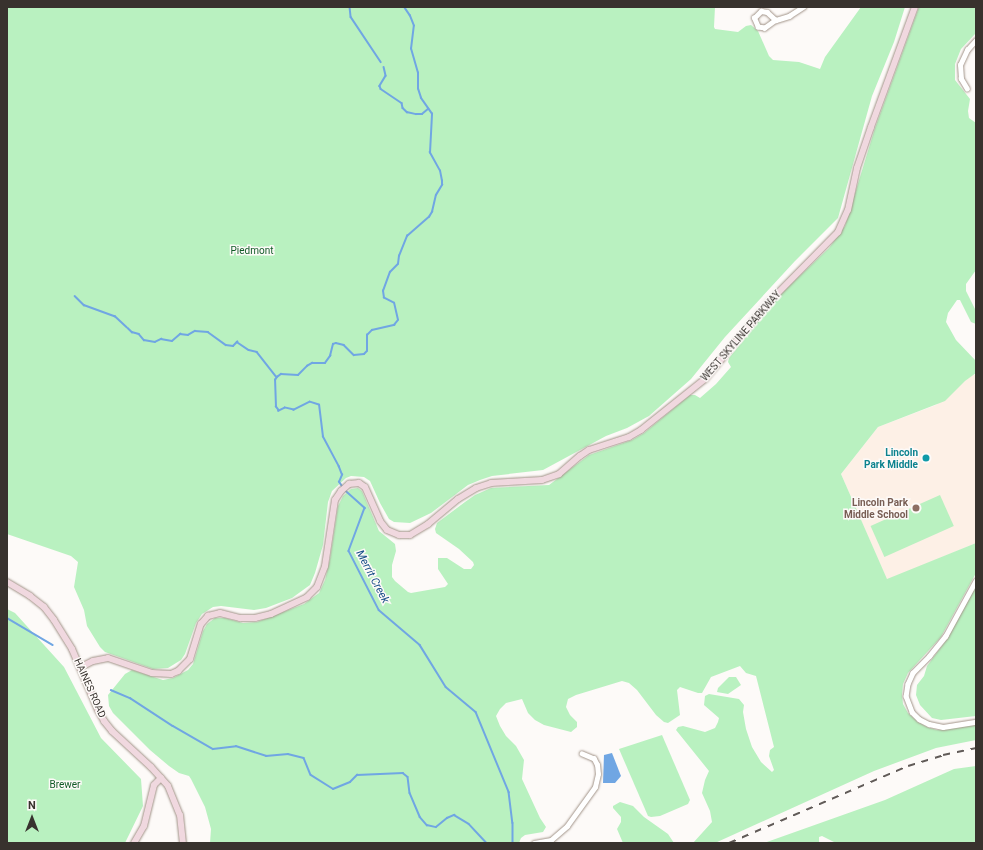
<!DOCTYPE html>
<style>
body{margin:0}
#map{position:relative;width:983px;height:850px;overflow:hidden;background:#fdfaf8;font-family:Roboto,sans-serif}
div>[style]{position:absolute}
[style*='--x']{left:calc(var(--x)*1px);top:calc(var(--y)*1px);width:calc(var(--w)*1px);rotate:calc(var(--a)*1deg)}
.built>*{inset:0;background:#fdf0e6}
.green>*{inset:0;background:#b9f1c0;transform-origin:0 0}
.water>*{inset:0;background:#70a6e3}
.stream>*{height:1.5px;margin:-0.75px;padding:0 0.75px;transform-origin:0.75px;border-radius:0.75px;background:#70a6e3}
.roads{filter:drop-shadow(0 0 1px #a29489) drop-shadow(0 0 1px #a29489)}
.street>*{height:4.5px;margin:-2.25px;padding:0 2.25px;transform-origin:2.25px;border-radius:2.25px;background:#fff}
.secondary>*{height:6px;margin:-3px;padding:0 3px;transform-origin:3px;border-radius:3px;background:#f0d8df}
.rail>*{height:1.5px;margin-top:-0.75px;transform-origin:0;background:repeating-linear-gradient(90deg,#615b58 0 7px,transparent 0 14px)}
.dots>*{width:11px;height:11px;translate:-50% -50%;box-sizing:border-box;border:2px solid #fdfaf8;border-radius:50%}
span{translate:-50% -50%;white-space:nowrap;text-align:center;line-height:1.15;-webkit-text-stroke:3px #fdfaf8;paint-order:stroke}
.park-label{font-size:10px;color:#115b27}
.street-label{font-size:10px;color:#38322e}
.culture-label{font-size:10px;color:#0d838f;font-weight:700}
.right{translate:-100% -50%;text-align:right}
.education-label{font-size:10px;color:#785e54;font-weight:700}
.water-label{font-size:11px;color:#174e87;font-style:italic}
.frame{position:absolute;inset:0;border:8px solid #38322e;pointer-events:none}
.north{position:absolute;left:12px;top:798px;width:40px;height:40px;-webkit-text-stroke:3px #fdfaf8;paint-order:stroke;rotate:0deg;font-size:11px;font-weight:700;line-height:16px;text-align:center;color:#38322e}
.north::after{content:'';display:block;margin:auto;width:14px;height:18px;background:#38322e;clip-path:polygon(50% 0,100% 100%,50% 72%,0 100%)}
</style>
<div id="map">
<div class="built">
<div style="clip-path:polygon(972px 375px,976px 375px,976px 543px,887px 580px,841px 474px,878px 427px,936px 405px)"></div>
</div>
<div class="green">
<div style="clip-path:polygon(7px 7px,715px 7px,714px 27px,715px 29px,738px 32px,746px 26px,751px 25px,758px 31px,769px 56px,773px 60px,799px 62px,820px 69px,825px 57px,861px 7px,905px 7px,894px 42px,872px 96px,838px 218px,795px 261px,725px 337px,691px 379px,649px 416px,627px 428px,606px 436px,543px 470px,492px 476px,480px 480px,468px 485px,431px 513px,410px 523px,394px 522px,389px 519px,380px 503px,370px 481px,364px 477px,351px 476px,346px 478px,332px 491px,328px 502px,323px 545px,315px 573px,310px 585px,292px 598px,266px 608px,254px 610px,221px 606px,213px 607px,202px 614px,196px 623px,185px 654px,181px 660px,168px 668px,153px 669px,105px 652px,100px 647px,87px 626px,84px 610px,74px 587px,78px 562px,71px 556px,7px 534px)"></div>
<div style="clip-path:polygon(919px 7px,976px 7px,976px 33px,961px 49px,955px 64px,955px 80px,970px 99px,968px 111px,969px 118px,976px 123px,976px 270px,966px 284px,966px 291px,976px 311px,976px 324px,971px 322px,960px 300px,957px 300px,948px 313px,946px 322px,956px 340px,976px 361px,976px 373px,965px 381px,945px 401px,878px 427px,841px 474px,887px 579px,976px 543px,976px 573px,941px 637px,908px 673px,903px 684px,902px 695px,903px 704px,908px 713px,918px 722px,927px 727px,937px 730px,976px 724px,976px 740px,936px 748px,874px 771px,715px 843px,693px 843px,712px 822px,710px 811px,702px 793px,705px 780px,709px 771px,676px 730px,678px 727px,683px 726px,705px 732px,715px 728px,718px 722px,719px 718px,704px 705px,705px 696px,709px 694px,739px 699px,744px 705px,743px 712px,746px 729px,752px 747px,761px 762px,772px 772px,774px 770px,769px 756px,770px 750px,774px 747px,756px 676px,746px 673px,740px 666px,711px 677px,702px 693px,698px 693px,680px 687px,677px 690px,680px 715px,668px 723px,664px 722px,656px 715px,637px 690px,629px 683px,622px 681px,576px 695px,568px 699px,566px 707px,570px 715px,577px 722px,577px 727px,571px 732px,544px 725px,535px 720px,528px 713px,522px 699px,506px 703px,500px 709px,496px 716px,500px 726px,506px 736px,516px 746px,524px 760px,522px 779px,540px 818px,546px 827px,543px 832px,525px 835px,521px 838px,519px 843px,210px 843px,211px 829px,205px 807px,191px 779px,189px 776px,179px 773px,169px 766px,150px 750px,113px 713px,109px 706px,108px 695px,125px 674px,132px 670px,163px 680px,173px 678px,188px 670px,193px 664px,203px 631px,207px 624px,215px 618px,225px 618px,243px 623px,257px 622px,304px 604px,319px 593px,325px 580px,330px 559px,338px 506px,343px 496px,351px 489px,358px 488px,362px 491px,379px 531px,395px 544px,396px 551px,392px 565px,392px 577px,395px 581px,408px 592px,411px 593px,445px 587px,448px 584px,438px 569px,438px 558px,447px 558px,464px 569px,471px 569px,474px 565px,473px 562px,459px 549px,436px 533px,435px 529px,437px 523px,465px 502px,475px 495px,491px 488px,549px 485px,589px 455px,632px 440px,644px 433px,690px 395px,695px 395px,700px 398px,716px 384px,731px 367px,728px 362px,729px 358px,772px 304px,786px 289px,829px 248px,845px 226px,875px 128px)"></div>
<div style="left:940px;top:495px;width:34px;height:76px;rotate:66deg"></div>
<div style="clip-path:polygon(976px 586px,976px 716px,941px 720px,932px 718px,920px 705px,916px 695px,917px 685px,924px 676px,927px 666px,947px 639px)"></div>
<div style="clip-path:polygon(7px 609px,15px 613px,64px 667px,101px 738px,141px 779px,143px 806px,125px 843px,7px 843px)"></div>
<div style="clip-path:polygon(729px 677px,736px 677px,741px 685px,728px 694px,717px 692px,718px 688px)"></div>
<div style="clip-path:polygon(662px 735px,690px 800px,688px 804px,660px 816px,651px 817px,648px 816px,619px 749px)"></div>
<div style="clip-path:polygon(976px 766px,976px 843px,836px 843px,822px 836px,819px 837px,819px 843px,764px 843px,885px 800px,954px 769px)"></div>
<div style="clip-path:polygon(620px 802px,633px 806px,644px 817px,668px 834px,674px 843px,623px 843px,617px 829px,621px 822px,621px 817px,613px 808px,613px 806px)"></div>
</div>
<div class="water">
<div style="clip-path:polygon(612px 753px,621px 776px,615px 783px,603px 783px,604px 755px)"></div>
</div>
<div class="stream">
<div style="--x:350;--y:7;--w:10;--a:84"></div>
<div style="--x:351;--y:17;--w:54;--a:56.3"></div>
<div style="--x:384;--y:67;--w:9;--a:77"></div>
<div style="--x:386;--y:76;--w:12;--a:121"></div>
<div style="--x:380;--y:86;--w:3;--a:72"></div>
<div style="--x:381;--y:89;--w:25;--a:34"></div>
<div style="--x:402;--y:103;--w:5;--a:79"></div>
<div style="--x:403;--y:108;--w:6;--a:45"></div>
<div style="--x:407;--y:112;--w:9;--a:13"></div>
<div style="--x:416;--y:114;--w:6;--a:0"></div>
<div style="--x:422;--y:114;--w:8;--a:-40"></div>
<div style="--x:75;--y:296;--w:13;--a:45"></div>
<div style="--x:84;--y:305;--w:33;--a:20"></div>
<div style="--x:115;--y:316;--w:16;--a:43"></div>
<div style="--x:128;--y:328;--w:6;--a:45"></div>
<div style="--x:132;--y:332;--w:7;--a:16"></div>
<div style="--x:139;--y:334;--w:8;--a:50"></div>
<div style="--x:144;--y:340;--w:11;--a:10"></div>
<div style="--x:155;--y:342;--w:7;--a:-27"></div>
<div style="--x:161;--y:339;--w:11;--a:10"></div>
<div style="--x:172;--y:341;--w:11;--a:-41"></div>
<div style="--x:180;--y:334;--w:8;--a:7"></div>
<div style="--x:188;--y:335;--w:8;--a:-30"></div>
<div style="--x:195;--y:331;--w:13;--a:4"></div>
<div style="--x:208;--y:332;--w:22;--a:36"></div>
<div style="--x:226;--y:345;--w:7;--a:8"></div>
<div style="--x:233;--y:346;--w:6;--a:-45"></div>
<div style="--x:237;--y:342;--w:14;--a:34"></div>
<div style="--x:249;--y:350;--w:8;--a:14"></div>
<div style="--x:257;--y:352;--w:31;--a:52"></div>
<div style="--x:343;--y:488;--w:7;--a:-124"></div>
<div style="--x:339;--y:482;--w:8;--a:-67"></div>
<div style="--x:342;--y:475;--w:9;--a:-111"></div>
<div style="--x:339;--y:467;--w:34;--a:-118"></div>
<div style="--x:323;--y:437;--w:32;--a:-97"></div>
<div style="--x:319;--y:405;--w:9;--a:-162"></div>
<div style="--x:310;--y:402;--w:18;--a:153"></div>
<div style="--x:294;--y:410;--w:9;--a:-167"></div>
<div style="--x:285;--y:408;--w:7;--a:153"></div>
<div style="--x:279;--y:411;--w:5;--a:-127"></div>
<div style="--x:276;--y:407;--w:27;--a:-92"></div>
<div style="--x:275;--y:380;--w:4;--a:-56"></div>
<div style="--x:277;--y:377;--w:5;--a:-37"></div>
<div style="--x:281;--y:374;--w:17;--a:3"></div>
<div style="--x:298;--y:375;--w:13;--a:-45"></div>
<div style="--x:307;--y:366;--w:6;--a:-31"></div>
<div style="--x:312;--y:363;--w:13;--a:0"></div>
<div style="--x:325;--y:363;--w:9;--a:-54"></div>
<div style="--x:330;--y:356;--w:12;--a:-76"></div>
<div style="--x:333;--y:344;--w:3;--a:-18"></div>
<div style="--x:336;--y:343;--w:8;--a:14"></div>
<div style="--x:344;--y:345;--w:14;--a:45"></div>
<div style="--x:354;--y:355;--w:10;--a:-6"></div>
<div style="--x:364;--y:354;--w:4;--a:-45"></div>
<div style="--x:367;--y:351;--w:16;--a:-90"></div>
<div style="--x:367;--y:335;--w:7;--a:-45"></div>
<div style="--x:372;--y:330;--w:23;--a:-13"></div>
<div style="--x:394;--y:325;--w:6;--a:-51"></div>
<div style="--x:398;--y:320;--w:17;--a:-103"></div>
<div style="--x:394;--y:303;--w:11;--a:-153"></div>
<div style="--x:384;--y:298;--w:7;--a:-98"></div>
<div style="--x:383;--y:291;--w:20;--a:-70"></div>
<div style="--x:390;--y:272;--w:11;--a:-45"></div>
<div style="--x:398;--y:264;--w:8;--a:-83"></div>
<div style="--x:399;--y:256;--w:22;--a:-68"></div>
<div style="--x:407;--y:236;--w:29;--a:-41"></div>
<div style="--x:429;--y:217;--w:6;--a:-59"></div>
<div style="--x:432;--y:212;--w:17;--a:-77"></div>
<div style="--x:436;--y:195;--w:12;--a:-59"></div>
<div style="--x:442;--y:185;--w:4;--a:-90"></div>
<div style="--x:442;--y:181;--w:10;--a:-101"></div>
<div style="--x:440;--y:171;--w:21;--a:-119"></div>
<div style="--x:430;--y:153;--w:39;--a:-87"></div>
<div style="--x:432;--y:114;--w:19;--a:-125"></div>
<div style="--x:421;--y:98;--w:9;--a:-108"></div>
<div style="--x:418;--y:89;--w:16;--a:-90"></div>
<div style="--x:418;--y:73;--w:25;--a:-106"></div>
<div style="--x:411;--y:49;--w:23;--a:-83"></div>
<div style="--x:414;--y:26;--w:11;--a:-112"></div>
<div style="--x:410;--y:16;--w:11;--a:-124"></div>
<div style="--x:345;--y:490;--w:27;--a:42"></div>
<div style="--x:365;--y:508;--w:46;--a:110.4"></div>
<div style="--x:349;--y:551;--w:66;--a:63"></div>
<div style="--x:379;--y:610;--w:54;--a:40.5"></div>
<div style="--x:420;--y:645;--w:49;--a:58.2"></div>
<div style="--x:446;--y:687;--w:39;--a:40"></div>
<div style="--x:476;--y:712;--w:87;--a:67.6"></div>
<div style="--x:509;--y:792;--w:31;--a:83"></div>
<div style="--x:513;--y:823;--w:20;--a:90"></div>
<div style="--x:7;--y:618;--w:53;--a:30.4"></div>
<div style="--x:111;--y:690;--w:21;--a:23"></div>
<div style="--x:130;--y:698;--w:51;--a:33.1"></div>
<div style="--x:173;--y:726;--w:46;--a:29.9"></div>
<div style="--x:213;--y:749;--w:23;--a:-7"></div>
<div style="--x:236;--y:746;--w:32;--a:18"></div>
<div style="--x:266;--y:756;--w:22;--a:-5"></div>
<div style="--x:288;--y:754;--w:16;--a:14"></div>
<div style="--x:304;--y:758;--w:18;--a:68"></div>
<div style="--x:311;--y:775;--w:26;--a:32"></div>
<div style="--x:333;--y:789;--w:18;--a:-22"></div>
<div style="--x:350;--y:782;--w:10;--a:-45"></div>
<div style="--x:357;--y:775;--w:46;--a:-2.5"></div>
<div style="--x:403;--y:773;--w:6;--a:39"></div>
<div style="--x:408;--y:777;--w:16;--a:83"></div>
<div style="--x:410;--y:793;--w:26;--a:67"></div>
<div style="--x:420;--y:817;--w:11;--a:49"></div>
<div style="--x:427;--y:825;--w:9;--a:13"></div>
<div style="--x:436;--y:827;--w:14;--a:-39"></div>
<div style="--x:447;--y:818;--w:8;--a:-23"></div>
<div style="--x:454;--y:815;--w:17;--a:31"></div>
<div style="--x:469;--y:824;--w:26;--a:47"></div>
</div>
<div class="roads">
<div class="street">
<div style="--x:761;--y:11;--w:6;--a:9"></div>
<div style="--x:767;--y:12;--w:12;--a:42"></div>
<div style="--x:776;--y:20;--w:14;--a:144"></div>
<div style="--x:765;--y:28;--w:7;--a:-172"></div>
<div style="--x:758;--y:27;--w:10;--a:-114"></div>
<div style="--x:754;--y:18;--w:10;--a:-45"></div>
<div style="--x:776;--y:20;--w:14;--a:-17"></div>
<div style="--x:789;--y:16;--w:17;--a:-33"></div>
<div style="--x:967;--y:89;--w:12;--a:-121"></div>
<div style="--x:961;--y:79;--w:14;--a:-94"></div>
<div style="--x:960;--y:65;--w:17;--a:-65"></div>
<div style="--x:967;--y:50;--w:13;--a:-48"></div>
<div style="--x:976;--y:581;--w:63;--a:118.6"></div>
<div style="--x:946;--y:636;--w:26;--a:129"></div>
<div style="--x:930;--y:656;--w:24;--a:135"></div>
<div style="--x:913;--y:673;--w:12;--a:114"></div>
<div style="--x:908;--y:684;--w:12;--a:99"></div>
<div style="--x:906;--y:696;--w:17;--a:69"></div>
<div style="--x:912;--y:712;--w:10;--a:45"></div>
<div style="--x:919;--y:719;--w:11;--a:27"></div>
<div style="--x:929;--y:724;--w:14;--a:12"></div>
<div style="--x:943;--y:727;--w:33;--a:-9"></div>
<div style="--x:534;--y:843;--w:17;--a:-10"></div>
<div style="--x:551;--y:840;--w:21;--a:-41"></div>
<div style="--x:567;--y:826;--w:48;--a:-54.3"></div>
<div style="--x:595;--y:787;--w:13;--a:-77"></div>
<div style="--x:598;--y:774;--w:9;--a:-96"></div>
<div style="--x:597;--y:765;--w:7;--a:-117"></div>
<div style="--x:594;--y:759;--w:13;--a:-157"></div>
</div>
<div class="secondary">
<div style="--x:7;--y:582;--w:27;--a:31"></div>
<div style="--x:30;--y:596;--w:18;--a:38"></div>
<div style="--x:44;--y:607;--w:16;--a:52"></div>
<div style="--x:54;--y:620;--w:34;--a:58"></div>
<div style="--x:72;--y:649;--w:66;--a:66.9"></div>
<div style="--x:98;--y:710;--w:13;--a:61"></div>
<div style="--x:104;--y:721;--w:13;--a:51"></div>
<div style="--x:112;--y:731;--w:53;--a:42.7"></div>
<div style="--x:151;--y:767;--w:25;--a:48"></div>
<div style="--x:168;--y:786;--w:31;--a:68"></div>
<div style="--x:180;--y:815;--w:28;--a:84"></div>
<div style="--x:81;--y:667;--w:13;--a:-27"></div>
<div style="--x:93;--y:661;--w:15;--a:-11"></div>
<div style="--x:108;--y:658;--w:46;--a:18.8"></div>
<div style="--x:152;--y:673;--w:19;--a:3"></div>
<div style="--x:171;--y:674;--w:8;--a:-23"></div>
<div style="--x:178;--y:671;--w:17;--a:-45"></div>
<div style="--x:190;--y:659;--w:37;--a:-73"></div>
<div style="--x:201;--y:624;--w:11;--a:-49"></div>
<div style="--x:208;--y:616;--w:12;--a:-14"></div>
<div style="--x:220;--y:613;--w:21;--a:14"></div>
<div style="--x:240;--y:618;--w:15;--a:0"></div>
<div style="--x:255;--y:618;--w:16;--a:-14"></div>
<div style="--x:271;--y:614;--w:40;--a:-25"></div>
<div style="--x:307;--y:597;--w:14;--a:-45"></div>
<div style="--x:317;--y:587;--w:22;--a:-69"></div>
<div style="--x:325;--y:566;--w:67;--a:-81.4"></div>
<div style="--x:335;--y:500;--w:11;--a:-56"></div>
<div style="--x:341;--y:491;--w:11;--a:-41"></div>
<div style="--x:349;--y:484;--w:10;--a:-6"></div>
<div style="--x:359;--y:483;--w:7;--a:34"></div>
<div style="--x:365;--y:487;--w:37;--a:66"></div>
<div style="--x:380;--y:521;--w:11;--a:52"></div>
<div style="--x:387;--y:530;--w:13;--a:23"></div>
<div style="--x:399;--y:535;--w:11;--a:0"></div>
<div style="--x:410;--y:535;--w:21;--a:-31"></div>
<div style="--x:428;--y:524;--w:39;--a:-40"></div>
<div style="--x:458;--y:499;--w:21;--a:-31"></div>
<div style="--x:476;--y:488;--w:16;--a:-18"></div>
<div style="--x:491;--y:483;--w:51;--a:-3.4"></div>
<div style="--x:542;--y:480;--w:18;--a:-19"></div>
<div style="--x:559;--y:474;--w:28;--a:-41"></div>
<div style="--x:580;--y:456;--w:11;--a:-34"></div>
<div style="--x:589;--y:450;--w:42;--a:-18"></div>
<div style="--x:629;--y:437;--w:14;--a:-30"></div>
<div style="--x:641;--y:430;--w:82;--a:-38.6"></div>
<div style="--x:705;--y:379;--w:99;--a:-50.3"></div>
<div style="--x:768;--y:303;--w:100;--a:-45.4"></div>
<div style="--x:838;--y:232;--w:24;--a:-66"></div>
<div style="--x:848;--y:210;--w:43;--a:-77.9"></div>
<div style="--x:857;--y:168;--w:43;--a:-71.1"></div>
<div style="--x:871;--y:127;--w:128;--a:-69.9"></div>
<div style="--x:134;--y:843;--w:20;--a:-60"></div>
<div style="--x:144;--y:826;--w:42;--a:-76.3"></div>
<div style="--x:154;--y:785;--w:10;--a:-45"></div>
</div>
</div>
<div class="rail">
<div style="--x:729;--y:843;--w:195;--a:-23.3"></div>
<div style="--x:908;--y:766;--w:37;--a:-17"></div>
<div style="--x:943;--y:755;--w:34;--a:-12"></div>
</div>
<div class="dots">
<div style="left:926px;top:458px;background:#0f9aa8"></div>
<div style="left:916px;top:508px;background:#8d6e63"></div>
</div>
<div class="park-label">
<span style="left:252px;top:251px">Piedmont</span>
<span style="left:65px;top:785px">Brewer</span>
</div>
<div class="street-label">
<span style="left:741px;top:336px;rotate:-49deg">WEST SKYLINE PARKWAY</span>
<span style="left:90px;top:688px;rotate:66deg">HAINES ROAD</span>
</div>
<div class="culture-label">
<span class="right" style="left:918px;top:458px">Lincoln<br>Park Middle</span>
</div>
<div class="education-label">
<span class="right" style="left:908px;top:508px">Lincoln Park<br>Middle School</span>
</div>
<div class="water-label">
<span style="left:372px;top:577px;rotate:62deg">Merrit Creek</span>
</div>
<div class="frame"></div>
<div class="north">N</div>
</div>
